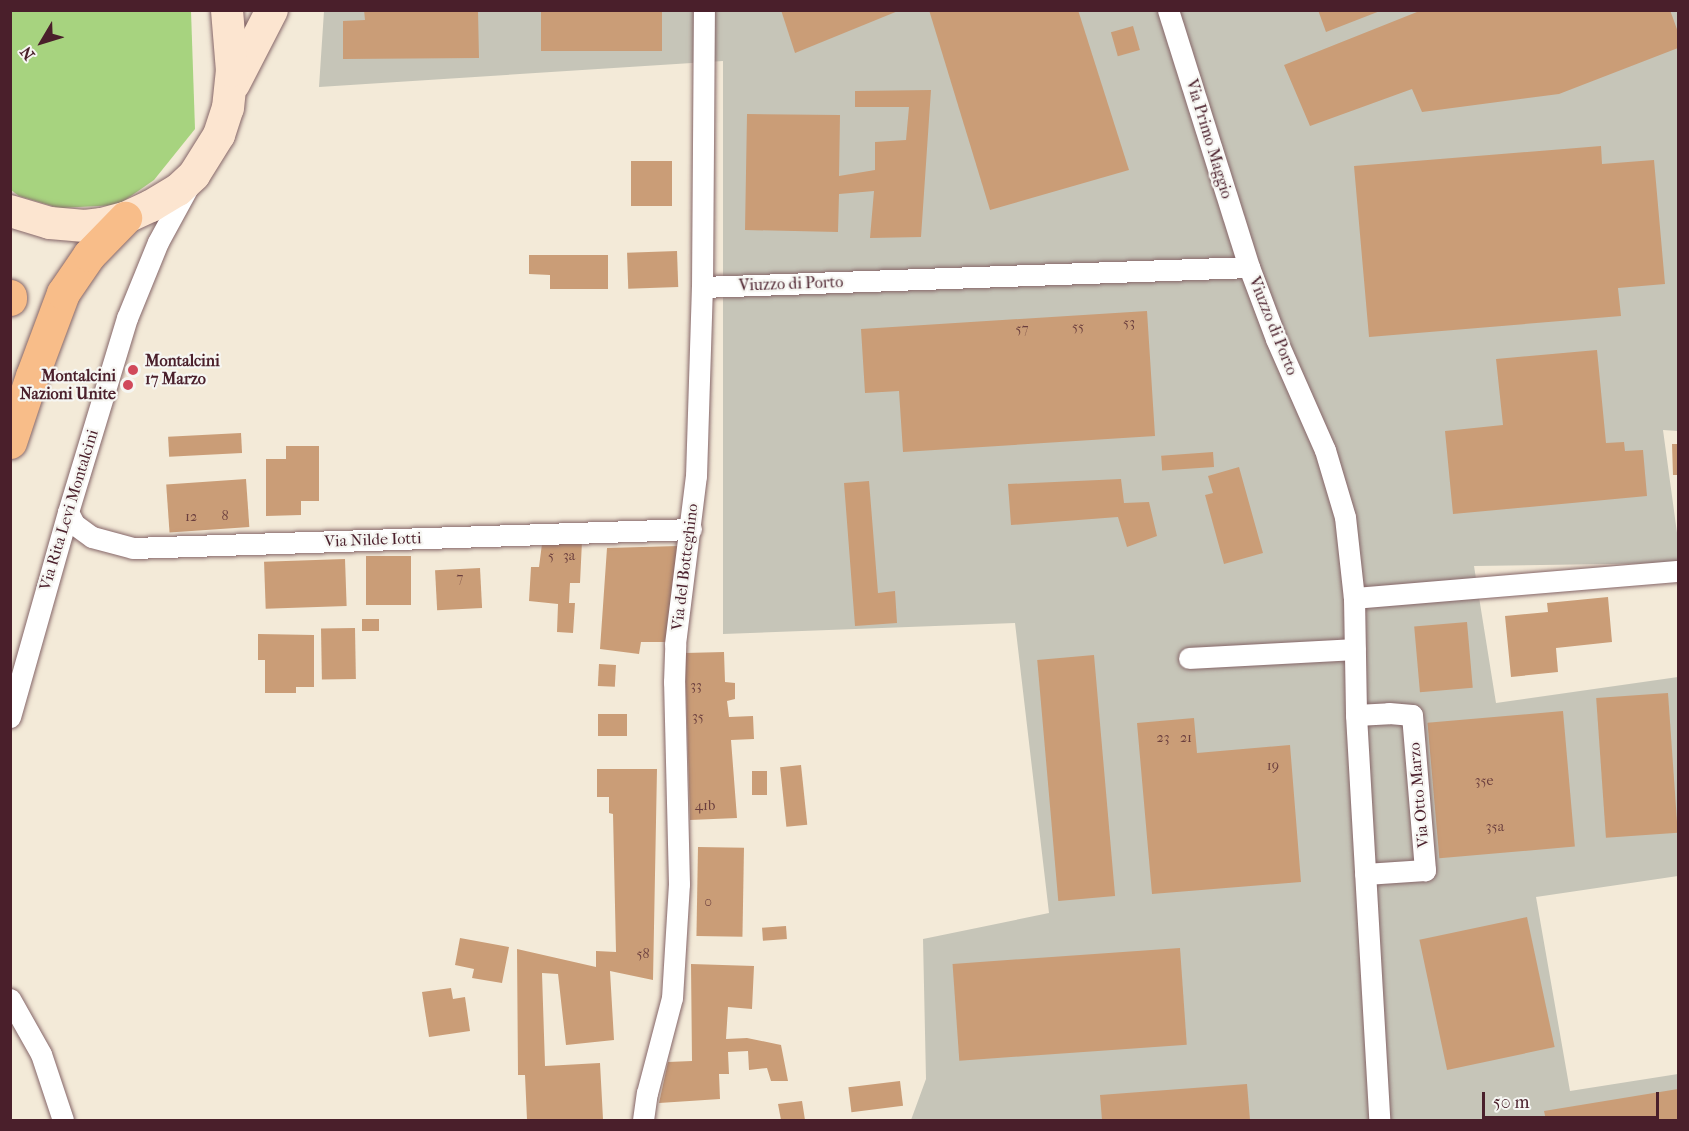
<!DOCTYPE html>
<style>
body{margin:0}
#map{position:relative;width:1689px;height:1131px;overflow:hidden;background:#f3ead8;font-family:"IM FELL French Canon",serif}
div>[style]{position:absolute}
[style*='--x']{left:calc(var(--x)*1px);top:calc(var(--y)*1px);width:calc(var(--w)*1px);rotate:calc(var(--a)*1deg)}
.industrial>*{inset:0;background:#c6c5b8}
.green>*{inset:0;background:#a7d37f}
.building>*{inset:0;background:#ca9d77;transform-origin:0 0}
.roads{filter:drop-shadow(0 0 2px #856668) drop-shadow(0 0 2px #856668)}
.street>*{height:21px;margin:-10.5px;padding:0 10.5px;transform-origin:10.5px;border-radius:10.5px;background:#fff}
.secondary>*{height:32px;margin:-16px;padding:0 16px;transform-origin:16px;border-radius:16px;background:#fce5d0}
.highway>*{height:33px;margin:-16.5px;padding:0 16.5px;transform-origin:16.5px;border-radius:16.5px;background:#f8bd89}
.dots>*{width:16px;height:16px;translate:-50% -50%;box-sizing:border-box;border:3px solid #f6f6f2;border-radius:50%}
span{translate:-50% -50%;white-space:nowrap;text-align:center;line-height:1.15;-webkit-text-stroke:4.5px #f6f6f2;paint-order:stroke}
.number-label{font-size:14px;color:#6a3e3e}
.number-label span{-webkit-text-stroke-width:0}
.street-label{font-size:16px;color:#4a1f2b}
.poi-label{font-size:16px;color:#4a1f2b;font-weight:700}
.left{translate:0 -50%;text-align:left}
.right{translate:-100% -50%;text-align:right}
.frame{position:absolute;inset:0;border:12px solid #4a1f2b;pointer-events:none}
.north{position:absolute;left:12px;top:12px;width:60px;height:60px;-webkit-text-stroke:4px #f6f6f2;paint-order:stroke;rotate:232deg;font-size:16px;font-weight:700;line-height:24px;text-align:center;color:#4a1f2b}
.north::after{content:'';display:block;margin:auto;width:21px;height:27px;background:#4a1f2b;clip-path:polygon(50% 0,100% 100%,50% 72%,0 100%)}
.scale{position:absolute;left:1482px;top:1092px;width:177px;height:27px;box-sizing:border-box;border:3px solid #4a1f2b;border-top:0;padding-left:8px;font-size:18px;line-height:21px;white-space:nowrap;color:#4a1f2b;-webkit-text-stroke:4px #f6f6f2;paint-order:stroke}
</style>
<div id="map">
<div class="industrial">
<div style="clip-path:polygon(324px 11px,1678px 11px,1678px 431px,1663px 430px,1678px 540px,1678px 563px,1474px 566px,1496px 703px,1678px 677px,1678px 876px,1536px 897px,1570px 1091px,1678px 1074px,1678px 1120px,911px 1120px,926px 1079px,923px 939px,1049px 913px,1015px 623px,723px 634px,723px 61px,319px 87px)"></div>
</div>
<div class="green">
<div style="clip-path:polygon(10px 11px,191px 11px,195px 129px,154px 180px,118px 205px,59px 208px,19px 196px,11px 190px)"></div>
</div>
<div class="building">
<div style="clip-path:polygon(364px 10px,478px 10px,479px 58px,343px 59px,343px 21px,365px 20px)"></div>
<div style="left:541px;top:10px;width:121px;height:41px"></div>
<div style="clip-path:polygon(781px 10px,898px 10px,898px 11px,795px 53px)"></div>
<div style="clip-path:polygon(929px 10px,1078px 10px,1129px 170px,990px 210px)"></div>
<div style="clip-path:polygon(1318px 10px,1380px 10px,1380px 11px,1326px 32px)"></div>
<div style="clip-path:polygon(1422px 10px,1670px 10px,1678px 32px,1678px 48px,1559px 94px,1422px 112px,1412px 89px,1310px 126px,1284px 65px)"></div>
<div style="left:1133px;top:26px;width:25px;height:23px;rotate:74deg"></div>
<div style="clip-path:polygon(931px 90px,921px 237px,870px 238px,874px 191px,839px 194px,838px 232px,745px 230px,747px 114px,840px 115px,839px 176px,875px 170px,875px 142px,906px 140px,909px 107px,855px 107px,855px 91px)"></div>
<div style="clip-path:polygon(1601px 146px,1602px 164px,1654px 160px,1665px 284px,1618px 288px,1621px 316px,1369px 337px,1354px 166px)"></div>
<div style="left:631px;top:161px;width:41px;height:45px"></div>
<div style="left:677px;top:251px;width:36px;height:50px;rotate:88deg"></div>
<div style="clip-path:polygon(529px 255px,608px 255px,608px 289px,550px 289px,550px 275px,529px 274px)"></div>
<div style="clip-path:polygon(1147px 311px,1155px 436px,903px 452px,899px 391px,865px 393px,861px 329px)"></div>
<div style="clip-path:polygon(1597px 350px,1606px 443px,1624px 442px,1625px 451px,1643px 450px,1647px 496px,1453px 514px,1445px 431px,1503px 425px,1496px 359px)"></div>
<div style="left:241px;top:433px;width:20px;height:73px;rotate:87deg"></div>
<div style="clip-path:polygon(1672px 444px,1678px 444px,1678px 475px,1673px 475px)"></div>
<div style="clip-path:polygon(286px 446px,319px 446px,319px 501px,301px 501px,301px 515px,266px 516px,266px 459px,286px 459px)"></div>
<div style="left:1213px;top:452px;width:15px;height:52px;rotate:86deg"></div>
<div style="clip-path:polygon(1239px 467px,1263px 553px,1224px 564px,1205px 495px,1213px 493px,1208px 476px)"></div>
<div style="left:246px;top:479px;width:48px;height:80px;rotate:86deg"></div>
<div style="clip-path:polygon(1121px 479px,1124px 503px,1149px 502px,1157px 536px,1127px 547px,1118px 517px,1011px 525px,1008px 484px)"></div>
<div style="clip-path:polygon(869px 481px,878px 593px,895px 591px,897px 623px,855px 626px,844px 483px)"></div>
<div style="clip-path:polygon(582px 541px,580px 583px,570px 583px,569px 603px,575px 603px,573px 633px,557px 632px,558px 604px,529px 601px,531px 567px,539px 567px,542px 544px)"></div>
<div style="clip-path:polygon(678px 546px,666px 642px,641px 642px,639px 654px,600px 649px,607px 548px)"></div>
<div style="left:366px;top:556px;width:45px;height:49px"></div>
<div style="left:345px;top:559px;width:47px;height:81px;rotate:88deg"></div>
<div style="left:480px;top:568px;width:40px;height:45px;rotate:87deg"></div>
<div style="clip-path:polygon(1608px 597px,1612px 642px,1556px 648px,1558px 672px,1511px 677px,1505px 616px,1548px 612px,1547px 603px)"></div>
<div style="left:362px;top:619px;width:17px;height:12px"></div>
<div style="left:1467px;top:622px;width:66px;height:53px;rotate:85deg"></div>
<div style="left:355px;top:628px;width:51px;height:34px;rotate:89deg"></div>
<div style="clip-path:polygon(258px 634px,314px 635px,314px 687px,296px 687px,296px 693px,265px 693px,265px 660px,258px 660px)"></div>
<div style="clip-path:polygon(724px 652px,725px 682px,735px 683px,735px 699px,727px 701px,729px 717px,753px 716px,754px 739px,731px 740px,737px 818px,690px 820px,685px 653px)"></div>
<div style="left:1094px;top:655px;width:242px;height:57px;rotate:85deg"></div>
<div style="left:599px;top:664px;width:17px;height:22px;rotate:3deg"></div>
<div style="left:1668px;top:693px;width:140px;height:72px;rotate:86deg"></div>
<div style="left:1563px;top:711px;width:136px;height:136px;rotate:85deg"></div>
<div style="left:627px;top:714px;width:22px;height:29px;rotate:90deg"></div>
<div style="clip-path:polygon(1194px 718px,1197px 753px,1290px 745px,1301px 882px,1152px 894px,1137px 723px)"></div>
<div style="left:801px;top:765px;width:60px;height:21px;rotate:84deg"></div>
<div style="clip-path:polygon(597px 769px,657px 769px,653px 980px,610px 971px,614px 1040px,566px 1045px,558px 974px,542px 973px,545px 1066px,600px 1063px,603px 1119px,527px 1120px,525px 1075px,518px 1075px,517px 949px,596px 967px,596px 951px,616px 952px,613px 814px,609px 813px,609px 797px,597px 797px)"></div>
<div style="left:752px;top:771px;width:15px;height:24px"></div>
<div style="left:698px;top:847px;width:46px;height:89px;rotate:1deg"></div>
<div style="left:1527px;top:917px;width:133px;height:110px;rotate:78deg"></div>
<div style="left:786px;top:926px;width:13px;height:24px;rotate:86deg"></div>
<div style="clip-path:polygon(460px 938px,509px 947px,502px 983px,472px 978px,474px 969px,455px 965px)"></div>
<div style="left:1180px;top:948px;width:97px;height:228px;rotate:86deg"></div>
<div style="clip-path:polygon(691px 964px,754px 966px,752px 1009px,728px 1007px,726px 1039px,747px 1038px,781px 1045px,788px 1081px,771px 1081px,767px 1068px,749px 1070px,748px 1051px,728px 1052px,729px 1074px,719px 1074px,720px 1099px,659px 1103px,668px 1062px,692px 1061px)"></div>
<div style="clip-path:polygon(451px 988px,453px 999px,465px 997px,470px 1031px,429px 1037px,422px 992px)"></div>
<div style="left:900px;top:1081px;width:25px;height:52px;rotate:83deg"></div>
<div style="clip-path:polygon(1247px 1084px,1250px 1120px,1102px 1120px,1100px 1095px)"></div>
<div style="clip-path:polygon(1678px 1089px,1678px 1120px,1546px 1120px,1544px 1111px)"></div>
<div style="clip-path:polygon(802px 1101px,805px 1120px,781px 1120px,778px 1104px)"></div>
</div>
<div class="roads">
<div class="street">
<div style="--x:1168;--y:10;--w:269;--a:72.5"></div>
<div style="--x:1249;--y:267;--w:77;--a:69.4"></div>
<div style="--x:1276;--y:339;--w:121;--a:66.2"></div>
<div style="--x:1325;--y:450;--w:70;--a:73.4"></div>
<div style="--x:1345;--y:517;--w:81;--a:83.7"></div>
<div style="--x:1354;--y:598;--w:117;--a:89"></div>
<div style="--x:1356;--y:715;--w:406;--a:86.7"></div>
<div style="--x:702;--y:287;--w:547;--a:-2.09"></div>
<div style="--x:68;--y:512;--w:13;--a:63"></div>
<div style="--x:74;--y:524;--w:22;--a:36"></div>
<div style="--x:92;--y:537;--w:42;--a:15"></div>
<div style="--x:133;--y:548;--w:558;--a:-1.95"></div>
<div style="--x:1354;--y:598;--w:325;--a:-4.8"></div>
<div style="--x:1189;--y:658;--w:166;--a:-3.1"></div>
<div style="--x:1356;--y:715;--w:33;--a:-3"></div>
<div style="--x:1389;--y:713;--w:23;--a:5"></div>
<div style="--x:1412;--y:715;--w:156;--a:85.2"></div>
<div style="--x:1425;--y:870;--w:60;--a:176.2"></div>
<div style="--x:10;--y:717;--w:213;--a:-74.2"></div>
<div style="--x:68;--y:512;--w:203;--a:-73.1"></div>
<div style="--x:127;--y:318;--w:82;--a:-67.8"></div>
<div style="--x:158;--y:242;--w:63;--a:-61.4"></div>
<div style="--x:10;--y:999;--w:63;--a:60.6"></div>
<div style="--x:41;--y:1054;--w:70;--a:71.6"></div>
<div style="--x:643;--y:1120;--w:27;--a:-82"></div>
<div style="--x:647;--y:1093;--w:98;--a:-75.3"></div>
<div style="--x:672;--y:998;--w:114;--a:-86.5"></div>
<div style="--x:679;--y:884;--w:202;--a:-91.4"></div>
<div style="--x:674;--y:682;--w:38;--a:-88"></div>
<div style="--x:675;--y:644;--w:169;--a:-82.9"></div>
<div style="--x:696;--y:476;--w:189;--a:-88.2"></div>
<div style="--x:702;--y:287;--w:277;--a:-89.6"></div>
</div>
<div class="secondary">
<div style="--x:234;--y:84;--w:83;--a:-62.8"></div>
<div style="--x:10;--y:211;--w:42;--a:16.7"></div>
<div style="--x:50;--y:223;--w:35;--a:5"></div>
<div style="--x:85;--y:226;--w:17;--a:-7"></div>
<div style="--x:102;--y:224;--w:24;--a:-15"></div>
<div style="--x:125;--y:218;--w:29;--a:-25"></div>
<div style="--x:151;--y:206;--w:31;--a:-31"></div>
<div style="--x:178;--y:190;--w:22;--a:-43"></div>
<div style="--x:194;--y:175;--w:47;--a:-58"></div>
<div style="--x:219;--y:135;--w:28;--a:-72"></div>
<div style="--x:228;--y:108;--w:37;--a:-84"></div>
<div style="--x:232;--y:71;--w:61;--a:-94.7"></div>
</div>
<div class="highway">
<div style="--x:10;--y:296;--w:3;--a:90"></div>
<div style="--x:10;--y:442;--w:70;--a:-71.6"></div>
<div style="--x:32;--y:376;--w:89;--a:-69.5"></div>
<div style="--x:63;--y:293;--w:46;--a:-55.6"></div>
<div style="--x:89;--y:255;--w:52;--a:-45.8"></div>
</div>
</div>
<div class="dots">
<div style="left:133px;top:370px;background:#d1495b"></div>
<div style="left:128px;top:385px;background:#d1495b"></div>
</div>
<div class="number-label">
<span style="left:1129px;top:323px">53</span>
<span style="left:1078px;top:327px">55</span>
<span style="left:1022px;top:329px">57</span>
<span style="left:225px;top:516px">8</span>
<span style="left:191px;top:517px">12</span>
<span style="left:551px;top:556px">5</span>
<span style="left:569px;top:556px">3a</span>
<span style="left:460px;top:578px">7</span>
<span style="left:696px;top:686px">33</span>
<span style="left:698px;top:717px">35</span>
<span style="left:1163px;top:738px">23</span>
<span style="left:1186px;top:738px">21</span>
<span style="left:1273px;top:766px">19</span>
<span style="left:1484px;top:781px">35e</span>
<span style="left:705px;top:806px">41b</span>
<span style="left:1495px;top:827px">35a</span>
<span style="left:708px;top:902px">0</span>
<span style="left:643px;top:954px">58</span>
</div>
<div class="street-label">
<span style="left:1209px;top:139px;rotate:73deg">Via Primo Maggio</span>
<span style="left:791px;top:284px;rotate:-2deg">Viuzzo di Porto</span>
<span style="left:1273px;top:326px;rotate:68deg">Viuzzo di Porto</span>
<span style="left:69px;top:510px;rotate:-73deg">Via Rita Levi Montalcini</span>
<span style="left:373px;top:540px;rotate:-2deg">Via Nilde Iotti</span>
<span style="left:685px;top:567px;rotate:-83deg">Via del Botteghino</span>
<span style="left:1419px;top:795px;rotate:-95deg">Via Otto Marzo</span>
</div>
<div class="poi-label">
<span class="left" style="left:145px;top:370px">Montalcini<br>17 Marzo</span>
<span class="right" style="left:116px;top:385px">Montalcini<br>Nazioni Unite</span>
</div>
<div class="frame"></div>
<div class="north">N</div>
<div class="scale">50 m</div>
</div>
